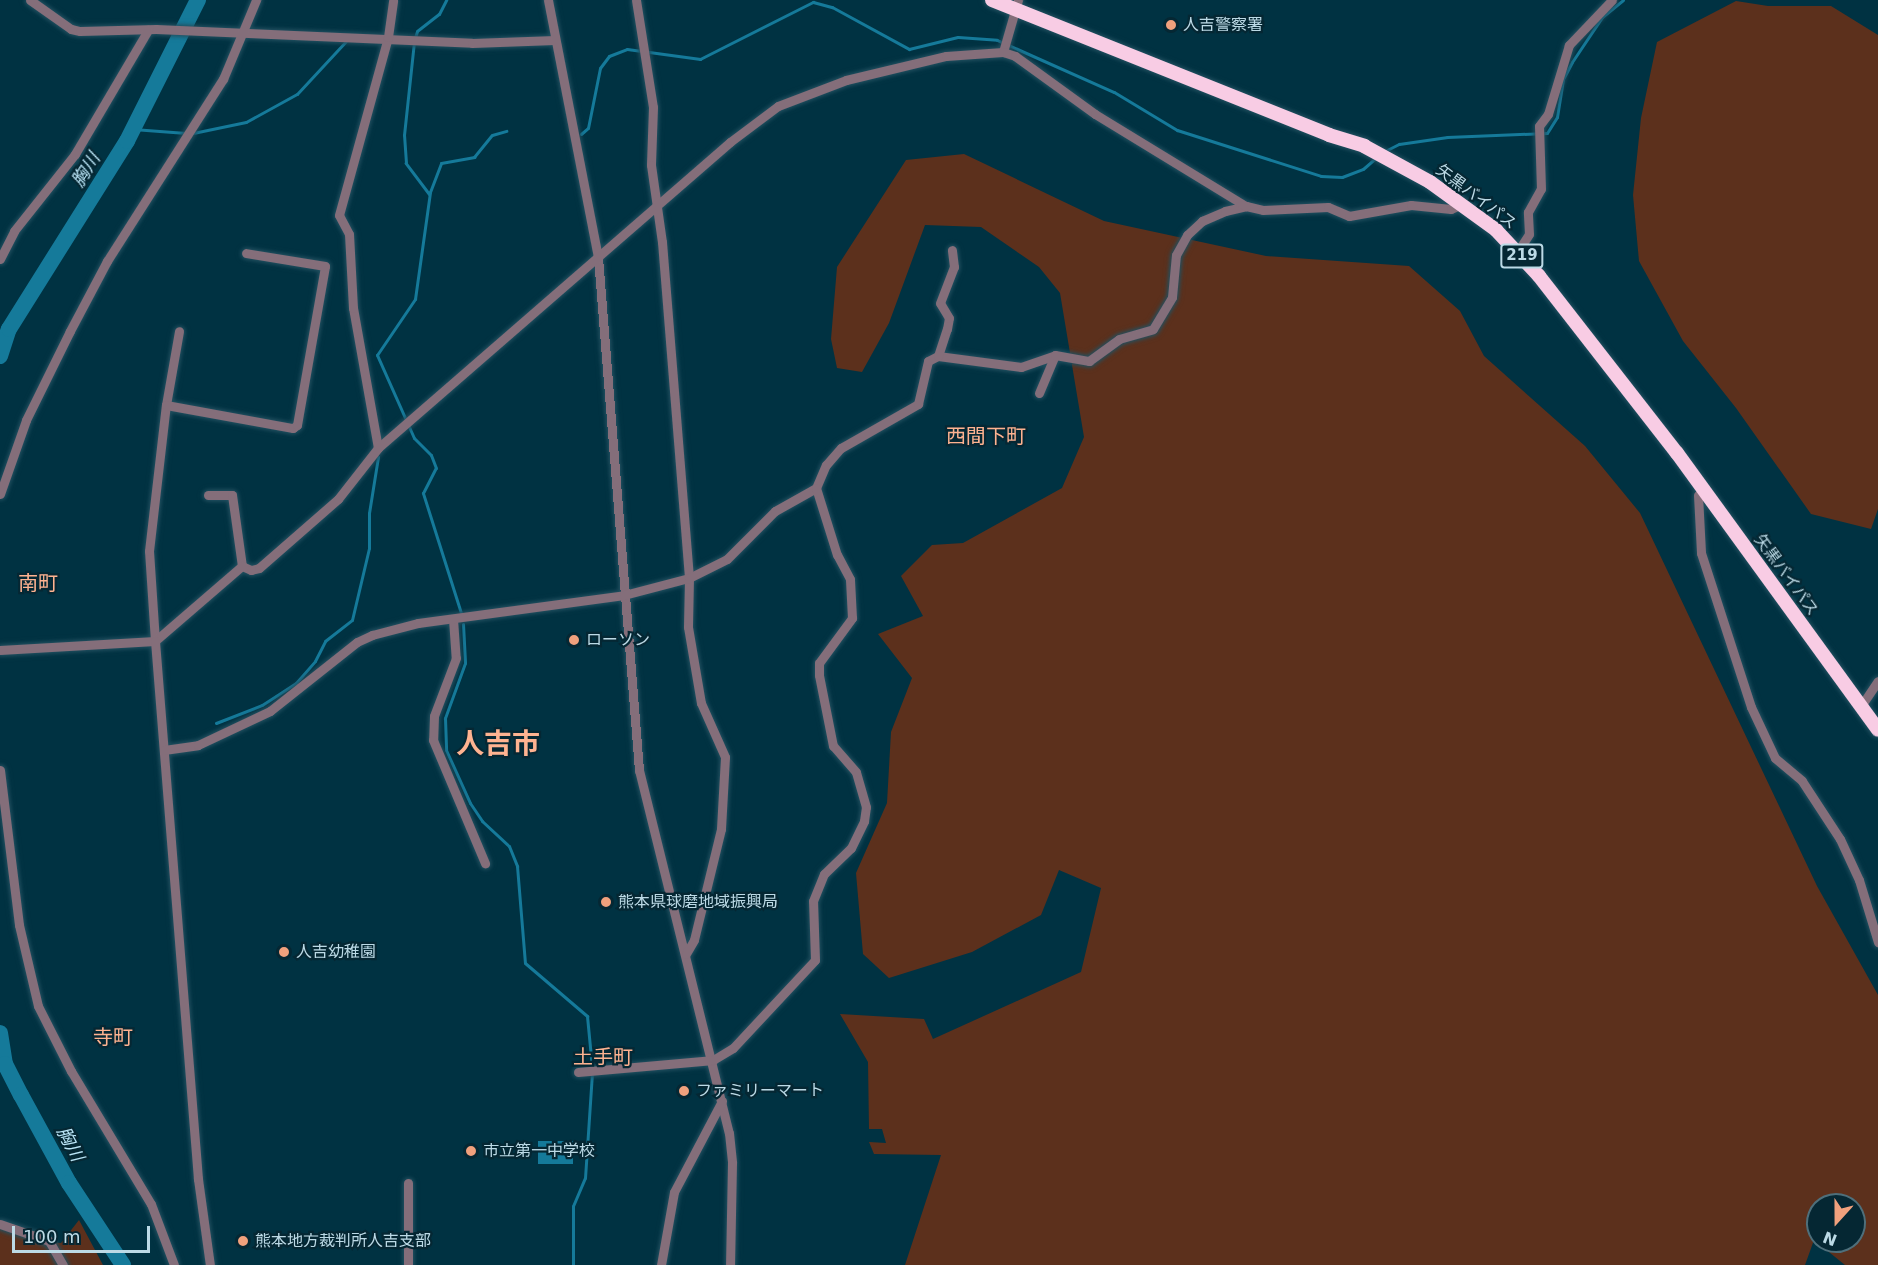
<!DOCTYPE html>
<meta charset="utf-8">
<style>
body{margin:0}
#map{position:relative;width:1878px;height:1265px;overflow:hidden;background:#003242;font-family:"DejaVu Sans","Noto Sans JP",sans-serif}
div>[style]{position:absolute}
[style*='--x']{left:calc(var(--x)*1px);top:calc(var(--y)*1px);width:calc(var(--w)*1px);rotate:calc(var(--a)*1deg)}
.green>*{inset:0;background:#5c301c}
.water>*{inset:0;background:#157a9a;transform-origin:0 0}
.stream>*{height:3px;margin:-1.5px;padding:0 1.5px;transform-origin:1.5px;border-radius:1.5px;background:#157a9a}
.river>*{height:16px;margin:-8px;padding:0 8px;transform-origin:8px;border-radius:8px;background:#157a9a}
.roads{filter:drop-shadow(0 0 2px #225060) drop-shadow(0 0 2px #225060)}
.minor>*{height:9px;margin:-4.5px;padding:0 4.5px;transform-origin:4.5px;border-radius:4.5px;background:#846e7a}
.highway>*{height:14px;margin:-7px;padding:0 7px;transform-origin:7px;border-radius:7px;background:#f8cce4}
.dots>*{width:16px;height:16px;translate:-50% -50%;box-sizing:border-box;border:3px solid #052733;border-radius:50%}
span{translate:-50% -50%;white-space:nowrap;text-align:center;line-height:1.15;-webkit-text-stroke:4.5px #052733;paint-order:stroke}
.shield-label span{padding:2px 4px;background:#052733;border:2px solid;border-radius:4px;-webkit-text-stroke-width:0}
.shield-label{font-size:15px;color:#bcdae6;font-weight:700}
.poi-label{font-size:16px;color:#bcdae6}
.left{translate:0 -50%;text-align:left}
.street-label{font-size:16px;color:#bcdae6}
.water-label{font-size:18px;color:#b9e4f6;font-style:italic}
.quarter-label{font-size:20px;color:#feb391}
.town-label{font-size:28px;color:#feb391;font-weight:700}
.north{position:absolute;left:1806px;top:1193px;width:60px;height:60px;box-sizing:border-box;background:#052733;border:2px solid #4e6f7b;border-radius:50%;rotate:201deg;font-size:16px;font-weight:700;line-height:24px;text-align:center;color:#bcdae6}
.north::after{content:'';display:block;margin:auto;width:21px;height:27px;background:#f1a17d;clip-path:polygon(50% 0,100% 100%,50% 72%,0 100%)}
.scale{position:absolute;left:12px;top:1226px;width:138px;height:27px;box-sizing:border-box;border:3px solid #bcdae6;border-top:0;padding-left:8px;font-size:18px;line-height:21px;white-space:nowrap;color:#bcdae6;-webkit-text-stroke:4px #052733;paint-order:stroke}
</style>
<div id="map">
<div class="green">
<div style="clip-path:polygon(1736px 1px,1768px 6px,1831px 6px,1878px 35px,1878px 509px,1871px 529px,1811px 514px,1736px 408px,1683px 341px,1639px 261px,1633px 195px,1641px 118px,1657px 42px)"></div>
<div style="clip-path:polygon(evenodd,964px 154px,1104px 221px,1266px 256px,1409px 266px,1460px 311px,1484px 356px,1585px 446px,1640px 513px,1817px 886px,1878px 995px,1878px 1265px,1845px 1265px,1814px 1240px,1805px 1265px,905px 1265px,941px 1155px,874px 1154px,869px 1142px,886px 1143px,882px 1129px,869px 1129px,868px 1062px,840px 1014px,924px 1019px,933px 1039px,1081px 972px,1101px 888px,1059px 870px,1041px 915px,972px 952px,889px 978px,863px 954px,856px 873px,887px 803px,891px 732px,912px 678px,878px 634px,923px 616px,901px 576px,932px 545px,963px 543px,1062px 488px,1084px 437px,1060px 293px,1039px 267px,981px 227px,925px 225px,889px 323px,862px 372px,837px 368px,831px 339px,837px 267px,906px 160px,964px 154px,1818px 1205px,1854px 1205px,1854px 1241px,1818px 1241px,1818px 1205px)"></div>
<div style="clip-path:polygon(79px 1220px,103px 1265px,0 1265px,0 1227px,47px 1242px,61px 1243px)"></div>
</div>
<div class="water">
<div style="left:573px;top:1141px;width:23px;height:35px;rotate:90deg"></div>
</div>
<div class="stream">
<div style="--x:133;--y:129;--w:53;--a:4.3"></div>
<div style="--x:193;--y:133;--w:54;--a:-11.7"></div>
<div style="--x:246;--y:122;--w:58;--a:-28.8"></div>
<div style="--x:297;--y:94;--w:72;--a:-47.2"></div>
<div style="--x:581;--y:134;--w:9;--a:-41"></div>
<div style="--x:588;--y:128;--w:61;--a:-78.7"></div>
<div style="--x:600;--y:68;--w:15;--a:-53"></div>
<div style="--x:609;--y:56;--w:19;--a:-21"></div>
<div style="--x:627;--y:49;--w:74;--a:7.8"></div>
<div style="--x:700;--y:59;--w:127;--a:-26.8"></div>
<div style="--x:813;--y:2;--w:20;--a:15"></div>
<div style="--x:832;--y:7;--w:88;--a:28.6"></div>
<div style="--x:909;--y:49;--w:50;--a:-13.8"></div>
<div style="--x:958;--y:37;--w:39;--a:4"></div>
<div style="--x:997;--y:40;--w:128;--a:24"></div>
<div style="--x:1114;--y:92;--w:74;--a:31.1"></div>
<div style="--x:1177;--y:130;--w:151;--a:17.7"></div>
<div style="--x:1321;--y:176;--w:21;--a:3"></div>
<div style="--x:1342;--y:177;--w:22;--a:-21"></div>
<div style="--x:1363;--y:169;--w:18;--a:-41"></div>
<div style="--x:1385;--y:151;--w:16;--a:-27"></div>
<div style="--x:1399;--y:144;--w:49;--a:-8.3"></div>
<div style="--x:1447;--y:137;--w:100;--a:-2.3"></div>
<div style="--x:1547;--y:133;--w:19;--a:-58"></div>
<div style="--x:1557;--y:117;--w:38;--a:-81"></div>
<div style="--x:1563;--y:79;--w:19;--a:-62"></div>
<div style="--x:1572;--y:62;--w:54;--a:-56.3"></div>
<div style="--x:1602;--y:17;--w:27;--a:-39"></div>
<div style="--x:429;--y:194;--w:39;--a:-127"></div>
<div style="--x:406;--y:163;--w:28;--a:-94"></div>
<div style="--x:404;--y:135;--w:95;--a:-83.9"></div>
<div style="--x:414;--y:41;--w:10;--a:-73"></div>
<div style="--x:417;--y:31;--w:28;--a:-38"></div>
<div style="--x:439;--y:14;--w:16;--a:-63"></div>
<div style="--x:461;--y:613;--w:126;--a:-107.6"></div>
<div style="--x:423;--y:493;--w:28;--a:-63"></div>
<div style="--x:436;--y:468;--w:14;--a:-111"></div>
<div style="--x:431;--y:455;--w:24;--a:-135"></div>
<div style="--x:414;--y:438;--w:91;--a:-114"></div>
<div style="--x:377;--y:355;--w:68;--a:-55.8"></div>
<div style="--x:415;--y:299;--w:108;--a:-82"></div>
<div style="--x:430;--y:192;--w:31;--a:-69"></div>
<div style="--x:441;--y:163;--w:34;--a:-10"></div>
<div style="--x:474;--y:157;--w:28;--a:-51"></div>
<div style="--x:492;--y:135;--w:15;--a:-16"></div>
<div style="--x:463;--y:624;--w:39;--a:87"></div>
<div style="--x:465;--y:663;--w:59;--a:110"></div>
<div style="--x:445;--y:718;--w:32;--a:88"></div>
<div style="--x:446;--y:750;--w:58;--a:65.6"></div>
<div style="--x:470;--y:803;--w:22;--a:56"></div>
<div style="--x:482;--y:821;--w:37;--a:43"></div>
<div style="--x:509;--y:846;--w:22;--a:68"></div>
<div style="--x:517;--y:866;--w:97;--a:85.3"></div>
<div style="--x:525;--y:963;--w:82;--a:40.5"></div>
<div style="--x:587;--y:1016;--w:52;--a:84.5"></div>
<div style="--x:216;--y:723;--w:49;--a:-21.4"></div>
<div style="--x:262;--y:705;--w:40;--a:-32.9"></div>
<div style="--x:296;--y:683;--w:29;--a:-49"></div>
<div style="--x:315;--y:661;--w:22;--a:-63"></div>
<div style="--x:325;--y:641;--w:34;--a:-38"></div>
<div style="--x:352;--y:620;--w:74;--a:-76.7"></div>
<div style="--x:369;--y:548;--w:35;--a:-90"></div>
<div style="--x:369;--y:513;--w:57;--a:-80.9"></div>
<div style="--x:573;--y:1265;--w:59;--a:-90"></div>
<div style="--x:573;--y:1206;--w:30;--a:-67"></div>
<div style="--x:585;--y:1178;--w:105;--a:-86.2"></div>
</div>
<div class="river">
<div style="--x:0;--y:356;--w:28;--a:-72"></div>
<div style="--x:9;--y:329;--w:222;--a:-57.9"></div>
<div style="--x:127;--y:141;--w:158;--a:-63.3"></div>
<div style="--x:0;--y:1033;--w:31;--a:81"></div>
<div style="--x:5;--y:1064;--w:35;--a:63"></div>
<div style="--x:21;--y:1095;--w:100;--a:61.4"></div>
<div style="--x:69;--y:1183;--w:98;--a:56.6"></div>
</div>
<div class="roads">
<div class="minor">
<div style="--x:30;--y:0;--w:50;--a:35.3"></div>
<div style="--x:71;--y:29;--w:9;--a:13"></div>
<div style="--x:80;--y:31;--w:76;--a:-1.5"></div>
<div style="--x:156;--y:29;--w:316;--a:2.5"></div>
<div style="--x:472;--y:43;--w:83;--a:-2.1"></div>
<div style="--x:548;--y:0;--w:262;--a:79"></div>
<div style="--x:598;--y:257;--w:515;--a:85.43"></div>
<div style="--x:639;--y:770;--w:374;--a:76.1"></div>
<div style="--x:729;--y:1133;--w:30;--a:84"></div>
<div style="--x:732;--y:1163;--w:102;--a:91.1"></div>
<div style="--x:636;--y:0;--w:108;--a:81"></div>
<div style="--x:653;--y:107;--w:58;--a:92"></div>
<div style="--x:651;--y:165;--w:78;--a:81.9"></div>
<div style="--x:662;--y:242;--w:337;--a:85.4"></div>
<div style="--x:689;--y:578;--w:49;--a:91.2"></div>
<div style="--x:688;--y:627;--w:77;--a:80.3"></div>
<div style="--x:701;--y:703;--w:59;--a:66"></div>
<div style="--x:725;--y:757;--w:72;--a:93.2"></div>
<div style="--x:721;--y:829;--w:114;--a:103.7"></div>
<div style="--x:694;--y:940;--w:16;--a:120"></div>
<div style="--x:1003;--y:52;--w:54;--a:-73.9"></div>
<div style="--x:1518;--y:251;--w:20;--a:-57"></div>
<div style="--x:1529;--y:234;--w:22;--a:-93"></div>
<div style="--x:1528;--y:212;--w:26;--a:-61"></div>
<div style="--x:1541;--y:189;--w:63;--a:-91.8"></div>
<div style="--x:1539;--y:126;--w:15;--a:-53"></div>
<div style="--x:1548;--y:114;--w:72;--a:-73.1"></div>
<div style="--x:1569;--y:45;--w:62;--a:-46.3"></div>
<div style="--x:0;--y:259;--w:31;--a:-63"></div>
<div style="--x:14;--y:231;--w:98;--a:-51.6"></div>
<div style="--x:75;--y:154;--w:144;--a:-59.5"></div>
<div style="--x:938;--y:356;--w:84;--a:7.5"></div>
<div style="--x:1021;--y:367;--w:36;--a:-19"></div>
<div style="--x:1039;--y:393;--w:41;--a:-67.2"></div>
<div style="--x:1055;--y:355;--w:35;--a:10"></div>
<div style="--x:1089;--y:361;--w:37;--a:-36"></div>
<div style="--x:1119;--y:339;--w:35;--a:-16"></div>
<div style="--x:1153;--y:329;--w:37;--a:-59"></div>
<div style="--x:1172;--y:297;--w:42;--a:-84.6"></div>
<div style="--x:1176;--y:255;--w:23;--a:-61"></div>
<div style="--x:1187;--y:235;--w:21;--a:-43"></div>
<div style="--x:1202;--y:221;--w:25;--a:-23"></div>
<div style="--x:1225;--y:211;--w:22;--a:-13"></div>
<div style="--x:1246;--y:206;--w:17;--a:13"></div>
<div style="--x:1263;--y:210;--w:65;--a:-2.6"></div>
<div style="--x:1328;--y:207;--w:23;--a:23"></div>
<div style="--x:1349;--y:216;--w:63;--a:-10.1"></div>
<div style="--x:1411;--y:205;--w:40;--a:5.7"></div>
<div style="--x:1451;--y:209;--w:12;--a:-24"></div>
<div style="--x:166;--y:405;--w:75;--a:-80"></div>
<div style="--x:378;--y:448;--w:142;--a:-100.1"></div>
<div style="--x:353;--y:308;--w:74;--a:-93.1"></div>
<div style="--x:349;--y:234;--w:21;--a:-118"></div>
<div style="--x:339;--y:215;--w:185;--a:-74.6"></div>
<div style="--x:388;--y:37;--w:37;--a:-82"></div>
<div style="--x:0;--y:494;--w:78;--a:-70.6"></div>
<div style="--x:26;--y:420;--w:99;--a:-63.7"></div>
<div style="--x:70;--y:331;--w:79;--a:-62.1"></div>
<div style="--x:107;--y:261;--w:216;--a:-57.5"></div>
<div style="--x:223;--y:79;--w:86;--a:-67.3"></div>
<div style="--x:208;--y:495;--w:24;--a:0"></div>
<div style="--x:232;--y:495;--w:72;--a:82"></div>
<div style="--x:242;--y:566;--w:10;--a:24"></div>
<div style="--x:251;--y:570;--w:8;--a:-14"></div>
<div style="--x:259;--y:568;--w:105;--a:-41.1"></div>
<div style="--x:338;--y:499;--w:65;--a:-51.9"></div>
<div style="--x:378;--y:448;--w:466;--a:-41"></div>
<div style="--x:730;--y:142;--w:60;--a:-36.9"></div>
<div style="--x:778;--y:106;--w:73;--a:-20.9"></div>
<div style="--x:846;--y:80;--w:103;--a:-13.5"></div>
<div style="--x:946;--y:56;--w:57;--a:-4"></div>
<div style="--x:1003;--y:52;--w:13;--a:18"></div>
<div style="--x:1015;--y:56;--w:99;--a:35.9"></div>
<div style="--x:1095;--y:114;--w:177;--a:31.4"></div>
<div style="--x:1698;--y:495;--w:58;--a:87"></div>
<div style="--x:1701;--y:553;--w:162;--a:72"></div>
<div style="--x:1751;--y:707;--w:56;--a:64.8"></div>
<div style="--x:1775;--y:758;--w:35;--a:40"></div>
<div style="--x:1802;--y:781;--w:69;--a:56.8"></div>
<div style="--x:1840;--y:839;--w:45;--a:65.1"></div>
<div style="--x:1859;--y:880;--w:65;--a:73"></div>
<div style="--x:453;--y:619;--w:39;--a:86"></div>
<div style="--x:456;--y:658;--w:62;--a:110.8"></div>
<div style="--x:434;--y:716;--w:24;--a:92"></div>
<div style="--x:433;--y:740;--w:134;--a:67.1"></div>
<div style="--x:155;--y:641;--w:90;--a:-93.8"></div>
<div style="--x:149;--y:551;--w:147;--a:-83.4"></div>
<div style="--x:166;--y:405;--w:129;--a:10.3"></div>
<div style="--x:293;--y:428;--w:5;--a:-37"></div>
<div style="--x:297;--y:425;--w:161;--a:-80"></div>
<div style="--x:325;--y:266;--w:80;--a:-170.7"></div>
<div style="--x:155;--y:641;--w:115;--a:-40.8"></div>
<div style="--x:0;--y:650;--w:155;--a:-3.3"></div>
<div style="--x:155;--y:641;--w:540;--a:85.43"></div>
<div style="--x:198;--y:1179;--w:87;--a:82.1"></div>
<div style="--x:1861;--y:706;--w:30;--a:-56"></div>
<div style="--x:164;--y:750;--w:34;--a:-8"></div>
<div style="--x:198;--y:745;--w:80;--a:-25.3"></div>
<div style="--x:270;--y:711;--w:111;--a:-38.4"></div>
<div style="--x:357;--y:642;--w:17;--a:-25"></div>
<div style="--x:372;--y:635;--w:48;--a:-14.6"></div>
<div style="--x:418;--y:623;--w:208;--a:-7.7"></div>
<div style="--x:624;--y:595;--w:67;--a:-14.7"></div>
<div style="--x:689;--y:578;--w:42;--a:-26.6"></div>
<div style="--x:727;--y:559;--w:68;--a:-45"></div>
<div style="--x:775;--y:511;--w:47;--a:-29.3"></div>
<div style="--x:816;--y:488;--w:25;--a:-67"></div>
<div style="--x:826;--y:465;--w:23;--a:-49"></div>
<div style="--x:841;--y:448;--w:89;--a:-29.7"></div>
<div style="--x:918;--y:404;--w:44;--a:-76.9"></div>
<div style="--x:928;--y:361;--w:11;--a:-27"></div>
<div style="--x:938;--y:356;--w:28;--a:-72"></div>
<div style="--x:947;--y:329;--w:11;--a:-80"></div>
<div style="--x:949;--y:318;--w:17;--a:-121"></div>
<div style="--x:940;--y:303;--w:39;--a:-69"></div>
<div style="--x:954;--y:267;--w:17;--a:-97"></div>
<div style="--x:0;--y:770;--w:156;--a:83"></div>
<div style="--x:19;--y:925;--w:83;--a:76.8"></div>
<div style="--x:38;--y:1006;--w:73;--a:63.1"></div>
<div style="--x:71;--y:1071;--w:155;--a:59"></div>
<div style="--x:151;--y:1204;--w:65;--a:69.3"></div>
<div style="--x:578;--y:1072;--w:136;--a:-5.1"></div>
<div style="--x:713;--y:1060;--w:23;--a:-31"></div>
<div style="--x:733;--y:1048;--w:120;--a:-47"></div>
<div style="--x:815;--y:960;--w:59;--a:-91.9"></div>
<div style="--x:813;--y:901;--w:29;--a:-68"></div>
<div style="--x:824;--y:874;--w:37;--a:-44"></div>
<div style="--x:851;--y:848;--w:30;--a:-64"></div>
<div style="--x:864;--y:821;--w:14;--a:-82"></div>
<div style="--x:866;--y:807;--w:36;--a:-106"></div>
<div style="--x:856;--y:772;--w:35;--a:-131"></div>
<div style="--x:833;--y:746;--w:72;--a:-101.2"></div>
<div style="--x:819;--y:675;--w:12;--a:-90"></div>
<div style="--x:819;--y:663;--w:56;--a:-53.7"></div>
<div style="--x:852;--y:618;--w:39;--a:-93"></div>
<div style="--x:850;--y:579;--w:27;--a:-118"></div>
<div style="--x:837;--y:555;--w:70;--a:-107.4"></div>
<div style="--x:408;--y:1183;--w:82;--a:90"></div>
<div style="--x:0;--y:1224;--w:52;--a:19.1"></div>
<div style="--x:49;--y:1241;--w:28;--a:60"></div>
<div style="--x:661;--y:1265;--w:74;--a:-79.9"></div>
<div style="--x:674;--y:1192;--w:103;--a:-62.2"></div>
</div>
<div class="highway">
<div style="--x:992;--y:0;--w:363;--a:21.8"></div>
<div style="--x:1329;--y:135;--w:37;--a:17"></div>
<div style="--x:1364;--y:146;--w:75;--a:28.6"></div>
<div style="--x:1430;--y:182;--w:82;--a:36"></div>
<div style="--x:1496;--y:230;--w:63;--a:46.9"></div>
<div style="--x:1539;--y:276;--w:224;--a:52.1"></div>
<div style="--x:1677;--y:453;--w:342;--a:54"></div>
</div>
</div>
<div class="dots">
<div style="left:1171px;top:25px;background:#f1a17d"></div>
<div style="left:574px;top:640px;background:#f1a17d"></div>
<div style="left:606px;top:902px;background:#f1a17d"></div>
<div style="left:284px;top:952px;background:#f1a17d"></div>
<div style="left:684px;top:1091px;background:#f1a17d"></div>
<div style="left:471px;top:1151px;background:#f1a17d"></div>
<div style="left:243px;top:1241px;background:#f1a17d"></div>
</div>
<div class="shield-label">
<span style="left:1522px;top:256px">219</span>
</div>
<div class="poi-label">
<span class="left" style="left:1183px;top:25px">人吉警察署</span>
<span class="left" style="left:586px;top:640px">ローソン</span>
<span class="left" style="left:618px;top:902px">熊本県球磨地域振興局</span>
<span class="left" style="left:296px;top:952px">人吉幼稚園</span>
<span class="left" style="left:696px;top:1091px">ファミリーマート</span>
<span class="left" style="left:483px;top:1151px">市立第一中学校</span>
<span class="left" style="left:255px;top:1241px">熊本地方裁判所人吉支部</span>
</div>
<div class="street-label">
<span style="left:1476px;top:197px;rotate:37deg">矢黒バイパス</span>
<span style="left:1786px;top:575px;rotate:54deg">矢黒バイパス</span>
</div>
<div class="water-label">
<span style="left:86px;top:170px;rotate:-58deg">胸川</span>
<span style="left:70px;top:1144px;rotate:62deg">胸川</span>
</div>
<div class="quarter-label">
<span style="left:986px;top:436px">西間下町</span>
<span style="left:38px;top:583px">南町</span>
<span style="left:113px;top:1037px">寺町</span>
<span style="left:603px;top:1057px">土手町</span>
</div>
<div class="town-label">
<span style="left:498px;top:744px">人吉市</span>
</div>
<div class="north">N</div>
<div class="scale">100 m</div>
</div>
